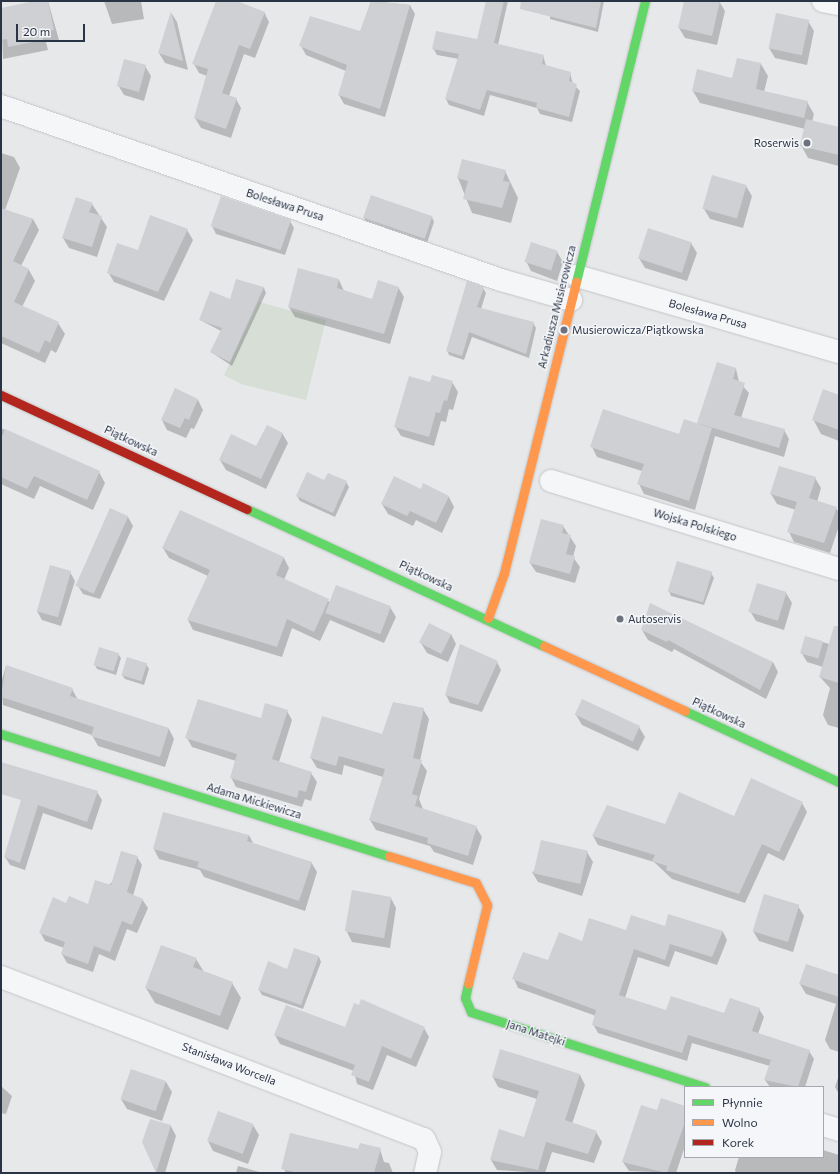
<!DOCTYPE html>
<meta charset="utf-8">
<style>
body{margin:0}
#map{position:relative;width:840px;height:1174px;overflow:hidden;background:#e6e8ea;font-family:Commissioner,sans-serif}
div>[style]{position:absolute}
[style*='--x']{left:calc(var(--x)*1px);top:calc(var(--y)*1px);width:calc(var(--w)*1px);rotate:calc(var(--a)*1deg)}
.green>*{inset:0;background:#d6ded6}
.shadow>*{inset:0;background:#0003}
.building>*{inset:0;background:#ced0d3;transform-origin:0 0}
.roads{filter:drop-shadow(0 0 1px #c4c6c8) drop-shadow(0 0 1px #c4c6c8)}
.street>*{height:22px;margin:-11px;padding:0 11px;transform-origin:11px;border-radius:11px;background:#f5f6f7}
.fast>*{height:9px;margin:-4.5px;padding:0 4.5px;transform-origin:4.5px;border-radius:4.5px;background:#63d668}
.slow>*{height:9px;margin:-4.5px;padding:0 4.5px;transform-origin:4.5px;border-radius:4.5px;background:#ff974d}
.jam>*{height:9px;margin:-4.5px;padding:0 4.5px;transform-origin:4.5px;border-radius:4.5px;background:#b3261e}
.dots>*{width:11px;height:11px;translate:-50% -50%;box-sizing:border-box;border:2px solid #f4f6f9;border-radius:50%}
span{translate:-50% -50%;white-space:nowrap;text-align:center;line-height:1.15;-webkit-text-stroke:3px #f4f6f9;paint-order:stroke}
.poi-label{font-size:11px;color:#2b3445}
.right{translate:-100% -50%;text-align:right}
.left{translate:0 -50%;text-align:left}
.street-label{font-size:11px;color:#2b3445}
.frame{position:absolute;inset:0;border:2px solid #2b3445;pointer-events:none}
.legend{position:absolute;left:684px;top:1086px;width:140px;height:72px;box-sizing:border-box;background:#f4f6f9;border:1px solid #a4a8b1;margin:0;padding:5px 7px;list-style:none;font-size:12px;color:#2b3445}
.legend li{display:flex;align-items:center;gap:8px;height:20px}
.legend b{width:20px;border:1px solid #a4a8b1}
.scale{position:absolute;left:16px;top:24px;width:69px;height:18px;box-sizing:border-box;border:2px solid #2b3445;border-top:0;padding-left:5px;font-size:12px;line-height:14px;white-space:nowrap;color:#2b3445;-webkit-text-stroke:3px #f4f6f9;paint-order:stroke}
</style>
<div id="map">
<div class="green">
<div style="clip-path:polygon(259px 302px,326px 320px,306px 400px,241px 384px,224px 375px)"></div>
</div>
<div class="shadow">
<div style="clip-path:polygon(48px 1px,59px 40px,46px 42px,48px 50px,3px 59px,1px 9px)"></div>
<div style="clip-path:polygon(104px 1px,141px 1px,144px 19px,112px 24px)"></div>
<div style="clip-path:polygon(217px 1px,235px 1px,264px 12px,269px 22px,255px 58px,244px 54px,229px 96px,236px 99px,241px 108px,231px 138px,201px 128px,195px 118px,207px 76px,199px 73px,194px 64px)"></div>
<div style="clip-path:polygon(371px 1px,410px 5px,415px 14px,385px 117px,344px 104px,339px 95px,346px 71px,306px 55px,301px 46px,361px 32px)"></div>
<div style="clip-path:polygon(487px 1px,508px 1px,498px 45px,543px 55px,546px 66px,570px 73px,573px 84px,580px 91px,572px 122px,540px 114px,537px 108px,490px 95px,484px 116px,449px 105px,446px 99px,459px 59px,437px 55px,433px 48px,478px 41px)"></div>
<div style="clip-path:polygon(550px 1px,604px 1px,598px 32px,550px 19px)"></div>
<div style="clip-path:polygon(685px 1px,719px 1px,725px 11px,717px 45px,685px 38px,679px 28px)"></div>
<div style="clip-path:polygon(172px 14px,177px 22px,188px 70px,165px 63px,159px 53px)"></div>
<div style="clip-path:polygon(808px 21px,814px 31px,807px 65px,775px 58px,769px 48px)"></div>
<div style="clip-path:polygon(761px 64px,768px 76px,764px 92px,807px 102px,814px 114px,812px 122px,839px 128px,839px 166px,808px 158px,801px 145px,805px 129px,700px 103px,693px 91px,733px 79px)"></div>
<div style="clip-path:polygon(145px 66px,151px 76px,144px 101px,124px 95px,118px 85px)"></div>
<div style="clip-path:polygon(1px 153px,14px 157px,20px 168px,5px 210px,33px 219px,39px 230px,21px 266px,29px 270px,35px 281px,22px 307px,58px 323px,65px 334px,56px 353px,51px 350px,45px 363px,1px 343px)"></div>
<div style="clip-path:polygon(505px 171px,518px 198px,511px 223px,472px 213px,458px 178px)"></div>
<div style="clip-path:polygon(746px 186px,752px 196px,743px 228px,710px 219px,704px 209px)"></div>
<div style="clip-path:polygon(371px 196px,432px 217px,434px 222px,427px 243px,366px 222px,364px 218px)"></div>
<div style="clip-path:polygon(222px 197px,290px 221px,294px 228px,285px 255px,216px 234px,212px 226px)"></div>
<div style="clip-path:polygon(92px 204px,107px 227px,97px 257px,69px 248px,63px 238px)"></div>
<div style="clip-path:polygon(187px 230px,193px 240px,164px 301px,114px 282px,108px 272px,139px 251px)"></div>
<div style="clip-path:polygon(691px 243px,697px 253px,687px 281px,645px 268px,639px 258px)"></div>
<div style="clip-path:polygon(557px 252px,563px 262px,557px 281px,531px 271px,526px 261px)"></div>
<div style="clip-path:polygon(299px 269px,339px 280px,344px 291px,373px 300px,398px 287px,404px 297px,390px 344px,295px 317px,289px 307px)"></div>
<div style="clip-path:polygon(237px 280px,264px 288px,266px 293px,232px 366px,211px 352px,221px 331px,200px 320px,231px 300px)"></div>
<div style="clip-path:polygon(483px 288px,486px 293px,481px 309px,533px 323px,536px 328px,529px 358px,472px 337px,464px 360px,449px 355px,447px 350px)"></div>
<div style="clip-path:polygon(718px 364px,736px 369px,739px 382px,749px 393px,741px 418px,784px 430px,789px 439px,784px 457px,715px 436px,695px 510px,644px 494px,639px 484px,642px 471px,597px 457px,592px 447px,680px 435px,698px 425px)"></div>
<div style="clip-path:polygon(452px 382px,458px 392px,453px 410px,449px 409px,446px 422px,441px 421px,434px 446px,401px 436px,395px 426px,430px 384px)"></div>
<div style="clip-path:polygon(839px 396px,839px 441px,821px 434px,813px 419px)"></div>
<div style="clip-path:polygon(198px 400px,203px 410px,194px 429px,191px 428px,186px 438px,167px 430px,162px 420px)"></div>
<div style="clip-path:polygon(1px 428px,99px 472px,105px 483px,93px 510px,40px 486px,34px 499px,1px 484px)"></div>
<div style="clip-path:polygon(282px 433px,288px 443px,266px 489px,226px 470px,220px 460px,257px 448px)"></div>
<div style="clip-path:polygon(815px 478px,821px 488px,817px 502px,836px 508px,839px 513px,839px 526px,830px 553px,794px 542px,789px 532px,796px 510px,777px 504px,771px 494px)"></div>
<div style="clip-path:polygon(325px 481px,346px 482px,349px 487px,335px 517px,300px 501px,297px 496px)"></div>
<div style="clip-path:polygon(421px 490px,449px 497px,454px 507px,442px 533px,416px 520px,413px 526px,388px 514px,382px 504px)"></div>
<div style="clip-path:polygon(110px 509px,128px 517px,133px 526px,100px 599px,83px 594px,78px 586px)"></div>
<div style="clip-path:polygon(181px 511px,284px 558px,289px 568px,284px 580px,330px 602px,390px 607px,396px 617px,384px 643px,330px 620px,320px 641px,292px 628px,282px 657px,193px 630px,188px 620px,208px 576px,169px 558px,163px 548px)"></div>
<div style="clip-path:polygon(563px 526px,576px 546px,573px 557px,580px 567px,575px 583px,536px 572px,530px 563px)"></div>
<div style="clip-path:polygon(70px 572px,75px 581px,61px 626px,42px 620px,37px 611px)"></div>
<div style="clip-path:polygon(711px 573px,714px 578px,704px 605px,671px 596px,669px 591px)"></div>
<div style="clip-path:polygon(786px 593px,792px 603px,784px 630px,756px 621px,750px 611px)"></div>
<div style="clip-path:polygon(642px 630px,773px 662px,778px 672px,766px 699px,674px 649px,672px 652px,648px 640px)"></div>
<div style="clip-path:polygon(451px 634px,456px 644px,448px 662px,427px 653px,421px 643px)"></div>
<div style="clip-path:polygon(806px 637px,839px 647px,839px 728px,828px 725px,823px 715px,830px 688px,820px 677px,823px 667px,807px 662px,801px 652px)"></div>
<div style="clip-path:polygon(461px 645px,497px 662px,501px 670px,482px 712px,450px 703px,446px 695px)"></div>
<div style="clip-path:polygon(118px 654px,121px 658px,116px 675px,97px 669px,95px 665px)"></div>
<div style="clip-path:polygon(146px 664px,149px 669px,144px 685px,125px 679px,122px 675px)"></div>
<div style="clip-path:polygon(6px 666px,72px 689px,78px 700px,169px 729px,174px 739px,165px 767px,98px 746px,92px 735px,3px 705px,1px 683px)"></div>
<div style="clip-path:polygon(423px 709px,429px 719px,420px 761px,427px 771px,419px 799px,423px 809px,476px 827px,482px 837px,473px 865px,434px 852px,430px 846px,376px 830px,370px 820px,383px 777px,344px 765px,342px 775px,317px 768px,311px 758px,383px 735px)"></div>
<div style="clip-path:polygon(287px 711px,292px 720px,279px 762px,311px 773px,317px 782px,311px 801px,305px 799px,302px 807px,236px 787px,231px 777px,236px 761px,192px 747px,187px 738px)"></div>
<div style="clip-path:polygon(576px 715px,639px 727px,645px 737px,638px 751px,582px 725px)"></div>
<div style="clip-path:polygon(31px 772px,97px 792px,102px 800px,92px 830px,43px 813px,25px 870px,10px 865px,5px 857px)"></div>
<div style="clip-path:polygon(802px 803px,807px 812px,784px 861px,768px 853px,745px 903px,672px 879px,654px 862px,598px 845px,593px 836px,735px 817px)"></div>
<div style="clip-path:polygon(249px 835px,254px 845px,311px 862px,317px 872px,305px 911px,204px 877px,200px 870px,159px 859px,154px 849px)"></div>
<div style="clip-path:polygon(587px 852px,593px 862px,582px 896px,538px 882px,532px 872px)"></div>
<div style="clip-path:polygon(137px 857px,142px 865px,133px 896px,142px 899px,148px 908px,137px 933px,127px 929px,115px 961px,99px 954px,93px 972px,67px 963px,62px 954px,64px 948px,45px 941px,40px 932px,66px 904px,89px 905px)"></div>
<div style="clip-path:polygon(353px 892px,391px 898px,396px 908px,390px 948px,352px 942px,347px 932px)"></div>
<div style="clip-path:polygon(798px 906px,804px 916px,793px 952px,759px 941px,753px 931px)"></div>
<div style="clip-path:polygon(666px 927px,723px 932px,727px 940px,717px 965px,675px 951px,669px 967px,638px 957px,625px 998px,667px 1011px,725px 1014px,759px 1009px,764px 1017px,758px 1034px,809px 1051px,814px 1059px,805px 1087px,770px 1087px,765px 1080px,770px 1066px,692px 1043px,687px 1061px,598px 1033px,593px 1024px,596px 1016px,518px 988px,514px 979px,583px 942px,627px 931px)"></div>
<div style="clip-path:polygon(294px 950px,319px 957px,321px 962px,303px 1009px,262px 995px,259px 990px,288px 970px)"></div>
<div style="clip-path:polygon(196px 959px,204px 972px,232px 983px,241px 998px,228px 1030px,155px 1003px,146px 988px)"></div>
<div style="clip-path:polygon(839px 976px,839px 1052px,830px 1049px,825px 1040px,836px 1004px,806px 994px,800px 984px)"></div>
<div style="clip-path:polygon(346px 1028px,424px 1028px,429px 1037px,416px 1067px,387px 1055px,373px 1090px,357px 1084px,354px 1071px,280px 1044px,275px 1035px)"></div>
<div style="clip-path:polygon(501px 1050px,580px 1075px,585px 1085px,572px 1124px,596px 1132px,602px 1142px,594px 1163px,552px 1152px,545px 1173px,497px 1170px,491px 1160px,524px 1138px,537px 1099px,498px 1087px,493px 1077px)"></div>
<div style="clip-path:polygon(131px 1070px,166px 1082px,172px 1092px,162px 1121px,127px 1109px,121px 1099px)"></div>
<div style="clip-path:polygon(839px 1075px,839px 1094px,835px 1087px)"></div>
<div style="clip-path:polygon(1px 1086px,12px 1096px,6px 1114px,1px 1113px)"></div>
<div style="clip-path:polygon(685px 1107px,685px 1146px,676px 1173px,629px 1171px,623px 1162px,658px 1111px)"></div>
<div style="clip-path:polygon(253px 1125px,259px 1135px,248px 1164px,213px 1151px,208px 1141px)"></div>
<div style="clip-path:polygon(171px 1126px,176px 1136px,165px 1173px,157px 1173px,143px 1142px)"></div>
<div style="clip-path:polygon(380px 1149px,384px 1162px,389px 1163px,393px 1173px,286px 1173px,284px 1169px)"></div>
<div style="clip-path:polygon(823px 1150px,839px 1155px,839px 1173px,736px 1173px,735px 1170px,739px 1157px,823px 1157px)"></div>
<div style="clip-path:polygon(238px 1166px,263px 1173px,236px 1173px)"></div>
</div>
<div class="building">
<div style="clip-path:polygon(35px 1px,48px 1px,54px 30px,41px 32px,43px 40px,8px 47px,7px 39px,1px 40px,1px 8px)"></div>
<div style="clip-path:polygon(216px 1px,237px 1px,265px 12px,250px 49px,239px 45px,222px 93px,237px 98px,226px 129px,194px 118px,208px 69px,192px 64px)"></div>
<div style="clip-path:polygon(371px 1px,410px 5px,380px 109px,338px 95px,347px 65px,299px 46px,310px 16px,360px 31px)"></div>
<div style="clip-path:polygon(486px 1px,504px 1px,494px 43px,544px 55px,542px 64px,571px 72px,569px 81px,577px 84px,569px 117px,536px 108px,537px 103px,487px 90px,480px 110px,445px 99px,459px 54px,432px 49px,436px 31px,477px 39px)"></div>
<div style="clip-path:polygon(521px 1px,601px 1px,596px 28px,520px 9px)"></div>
<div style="clip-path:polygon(684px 1px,720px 1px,712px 36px,678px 28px)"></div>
<div style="clip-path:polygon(171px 11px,183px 61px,158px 53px)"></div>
<div style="left:776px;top:13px;width:34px;height:36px;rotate:12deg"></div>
<div style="clip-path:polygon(737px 58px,761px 63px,756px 89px,808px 101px,804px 118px,692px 91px,697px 69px,732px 78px)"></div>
<div style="left:124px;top:59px;width:23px;height:28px;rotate:15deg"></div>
<div style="clip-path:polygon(806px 119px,839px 127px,839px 155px,800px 146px)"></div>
<div style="clip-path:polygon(462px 159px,506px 170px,503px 181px,510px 182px,502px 208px,463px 199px,468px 181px,457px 178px)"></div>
<div style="left:712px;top:175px;width:36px;height:35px;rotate:16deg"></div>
<div style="left:371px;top:195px;width:65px;height:24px;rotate:19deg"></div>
<div style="left:221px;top:196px;width:74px;height:32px;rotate:19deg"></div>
<div style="clip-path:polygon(76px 197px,93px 203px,89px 212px,102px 216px,92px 247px,62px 238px)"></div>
<div style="clip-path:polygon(1px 208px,33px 219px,13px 261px,29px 269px,14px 302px,59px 322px,50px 343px,45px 340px,39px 353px,1px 336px)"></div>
<div style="clip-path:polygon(150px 215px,188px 229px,158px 292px,107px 273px,117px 243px,138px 250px)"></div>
<div style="left:648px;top:228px;width:46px;height:32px;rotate:18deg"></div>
<div style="left:531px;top:242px;width:28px;height:21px;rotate:18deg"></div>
<div style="clip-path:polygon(298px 268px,339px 279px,337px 288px,372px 299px,378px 280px,399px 287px,384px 334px,288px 307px)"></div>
<div style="clip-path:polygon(236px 279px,264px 287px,230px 362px,210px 352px,222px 328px,199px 320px,210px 291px,230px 299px)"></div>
<div style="clip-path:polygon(467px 281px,484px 287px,477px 307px,534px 322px,526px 354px,469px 332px,462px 356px,446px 351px)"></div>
<div style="clip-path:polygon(717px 362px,736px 368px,733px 379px,745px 383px,734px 415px,785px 429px,779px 448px,697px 423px)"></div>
<div style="clip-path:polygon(432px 375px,453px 381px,447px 401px,444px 400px,440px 413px,436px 412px,429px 437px,394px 427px,409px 376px,430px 382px)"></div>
<div style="clip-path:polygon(175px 388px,198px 399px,189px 420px,185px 418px,180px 428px,161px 420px)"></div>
<div style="clip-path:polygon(823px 389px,839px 395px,839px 430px,812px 420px)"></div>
<div style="clip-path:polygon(603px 409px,679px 434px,684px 419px,712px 428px,689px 501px,637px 484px,644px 464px,590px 447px)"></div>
<div style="clip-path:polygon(267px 425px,283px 433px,261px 479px,219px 460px,231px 434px,256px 446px)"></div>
<div style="clip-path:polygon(5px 429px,100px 471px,87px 500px,34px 476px,27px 489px,1px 477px,1px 439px)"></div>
<div style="clip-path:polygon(779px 466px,816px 477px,809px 498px,837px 507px,824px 543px,787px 532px,797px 502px,770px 494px)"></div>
<div style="clip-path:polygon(307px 472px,324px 480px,328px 473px,347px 481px,333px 513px,296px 496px)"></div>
<div style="clip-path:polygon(394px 476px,421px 489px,423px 483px,449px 496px,436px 523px,410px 511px,407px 516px,381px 504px)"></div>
<div style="left:110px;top:508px;width:20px;height:85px;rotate:24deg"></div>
<div style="clip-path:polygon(180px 510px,284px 557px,276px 575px,329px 599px,314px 632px,287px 619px,277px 647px,187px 620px,210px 570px,162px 548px)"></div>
<div style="clip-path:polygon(541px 519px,564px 525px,562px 533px,571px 535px,566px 554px,575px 556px,570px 574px,529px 563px)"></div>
<div style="left:677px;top:561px;width:37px;height:32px;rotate:17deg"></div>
<div style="left:50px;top:565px;width:22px;height:48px;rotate:16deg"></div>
<div style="left:757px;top:583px;width:31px;height:30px;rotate:17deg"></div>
<div style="left:336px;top:585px;width:59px;height:30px;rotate:21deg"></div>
<div style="clip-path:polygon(650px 603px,773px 662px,760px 690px,668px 640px,667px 642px,641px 630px)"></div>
<div style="left:429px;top:623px;width:25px;height:22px;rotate:27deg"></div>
<div style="clip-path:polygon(834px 626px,839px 626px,839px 683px,819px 677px)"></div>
<div style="left:805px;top:636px;width:19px;height:18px;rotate:16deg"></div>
<div style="clip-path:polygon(460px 644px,498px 661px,478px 705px,445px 695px)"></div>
<div style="left:99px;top:647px;width:21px;height:19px;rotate:17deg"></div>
<div style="left:127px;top:657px;width:21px;height:19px;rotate:17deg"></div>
<div style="clip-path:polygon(6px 665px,73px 688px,70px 696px,169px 728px,160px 757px,91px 736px,94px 727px,1px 697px)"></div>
<div style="clip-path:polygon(198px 699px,261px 718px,265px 703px,288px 710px,272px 759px,312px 772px,306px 792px,299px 790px,297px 798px,230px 778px,237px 754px,185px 738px)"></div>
<div style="left:582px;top:699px;width:64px;height:17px;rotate:25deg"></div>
<div style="clip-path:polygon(393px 702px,424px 708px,413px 758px,422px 760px,412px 794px,418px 796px,415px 806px,477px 826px,468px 856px,427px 843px,428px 838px,369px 820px,385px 769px,339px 756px,336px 766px,310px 758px,322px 716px,382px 734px)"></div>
<div style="clip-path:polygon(1px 762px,98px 791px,87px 822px,38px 805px,20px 863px,4px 857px,21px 800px,1px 794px)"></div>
<div style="clip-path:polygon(751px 778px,803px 802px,779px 852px,762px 844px,739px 894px,666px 870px,667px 866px,652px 861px,655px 855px,592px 836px,607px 805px,665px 824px,679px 792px,734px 816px)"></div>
<div style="clip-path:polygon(163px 812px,249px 835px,247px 841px,312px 862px,299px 901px,197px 867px,199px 862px,153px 849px)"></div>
<div style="left:541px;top:840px;width:48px;height:34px;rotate:13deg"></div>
<div style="clip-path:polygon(121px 851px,138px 856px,127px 892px,143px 899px,132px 925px,122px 921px,110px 952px,94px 946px,88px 964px,61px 954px,65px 942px,39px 933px,53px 897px,66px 903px,69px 896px,88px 904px,95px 880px,111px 885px)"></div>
<div style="left:352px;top:890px;width:40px;height:42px;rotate:10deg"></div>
<div style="left:764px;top:894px;width:37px;height:39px;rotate:17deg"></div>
<div style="clip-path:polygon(668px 914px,723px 931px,712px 957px,670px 944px,665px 960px,634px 949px,619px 995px,666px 1010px,671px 996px,724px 1013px,730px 998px,760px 1008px,752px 1031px,810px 1050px,798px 1087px,764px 1080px,771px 1060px,688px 1035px,682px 1053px,592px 1025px,596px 1010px,512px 979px,523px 952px,548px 960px,559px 932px,582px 941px,589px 918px,626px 930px,631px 915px,665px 926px)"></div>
<div style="clip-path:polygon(161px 945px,197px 958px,193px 967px,233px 982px,220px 1016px,145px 988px)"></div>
<div style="clip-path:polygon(294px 948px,319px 956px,301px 1005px,258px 990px,268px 961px,287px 969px)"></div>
<div style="clip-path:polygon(806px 964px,839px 975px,839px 997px,799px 984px)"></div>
<div style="clip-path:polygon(361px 999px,425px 1027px,411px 1059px,382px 1046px,369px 1082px,351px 1075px,355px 1065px,274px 1035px,286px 1005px,345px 1027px,354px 1003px,359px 1005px)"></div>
<div style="clip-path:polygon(500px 1049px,580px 1074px,565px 1120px,597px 1131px,588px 1154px,546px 1142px,538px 1170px,490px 1160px,499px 1129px,524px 1137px,539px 1091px,492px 1077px)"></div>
<div style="left:131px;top:1069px;width:37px;height:32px;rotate:19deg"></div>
<div style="clip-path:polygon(661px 1098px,685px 1106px,685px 1122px,667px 1173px,622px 1162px,641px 1105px,657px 1110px)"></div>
<div style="left:218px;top:1111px;width:38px;height:32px;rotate:20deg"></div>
<div style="clip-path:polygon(150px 1119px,171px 1125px,156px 1173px,142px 1142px)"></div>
<div style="clip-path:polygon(290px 1133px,358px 1149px,360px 1143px,381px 1148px,374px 1173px,298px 1173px,281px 1169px)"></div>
</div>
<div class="roads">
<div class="street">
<div style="--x:823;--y:1;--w:16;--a:11"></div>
<div style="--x:1;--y:106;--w:529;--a:19.19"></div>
<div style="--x:501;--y:280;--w:73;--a:15.9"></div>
<div style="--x:577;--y:276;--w:273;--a:16.2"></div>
<div style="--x:551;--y:481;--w:301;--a:17"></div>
<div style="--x:1;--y:977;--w:453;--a:21"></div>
<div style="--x:424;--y:1139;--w:14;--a:65"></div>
<div style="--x:430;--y:1152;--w:22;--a:103"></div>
<div style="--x:823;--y:1125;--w:17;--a:17"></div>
</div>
<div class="fast">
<div style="--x:576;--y:282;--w:289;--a:-76.2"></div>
<div style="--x:247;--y:509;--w:327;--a:24.8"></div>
<div style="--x:685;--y:711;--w:170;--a:24.8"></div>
<div style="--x:1;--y:734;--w:407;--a:17.5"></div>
<div style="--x:468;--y:984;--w:14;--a:102"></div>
<div style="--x:465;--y:998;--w:15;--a:67"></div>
<div style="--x:471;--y:1012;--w:246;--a:17.8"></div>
</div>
<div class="slow">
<div style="--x:488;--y:618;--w:48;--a:-70.4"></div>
<div style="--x:504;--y:573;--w:300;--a:-76.1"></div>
<div style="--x:544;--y:646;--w:155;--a:24.7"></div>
<div style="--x:389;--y:856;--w:91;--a:17.2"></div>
<div style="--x:476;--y:883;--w:25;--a:63"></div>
<div style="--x:487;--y:905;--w:81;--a:103.5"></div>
</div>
<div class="jam">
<div style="--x:1;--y:395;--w:271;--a:24.9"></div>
</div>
</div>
<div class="dots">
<div style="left:807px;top:143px;background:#6c737f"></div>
<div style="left:564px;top:330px;background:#6c737f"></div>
<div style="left:620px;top:619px;background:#6c737f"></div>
</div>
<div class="poi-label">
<span class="right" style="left:799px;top:143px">Roserwis</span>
<span class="left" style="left:572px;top:330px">Musierowicza/Piątkowska</span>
<span class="left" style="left:628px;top:619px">Autoservis</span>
</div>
<div class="street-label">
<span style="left:285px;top:205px;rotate:18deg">Bolesława Prusa</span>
<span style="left:557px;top:307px;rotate:-76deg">Arkadiusza Musierowicza</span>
<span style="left:708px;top:314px;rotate:16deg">Bolesława Prusa</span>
<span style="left:131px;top:441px;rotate:25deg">Piątkowska</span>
<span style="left:695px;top:525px;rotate:17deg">Wojska Polskiego</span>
<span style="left:426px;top:576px;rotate:25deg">Piątkowska</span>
<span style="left:719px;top:713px;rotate:25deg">Piątkowska</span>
<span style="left:254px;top:801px;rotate:17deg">Adama Mickiewicza</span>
<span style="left:536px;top:1033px;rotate:18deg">Jana Matejki</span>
<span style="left:229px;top:1064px;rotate:21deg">Stanisława Worcella</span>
</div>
<div class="frame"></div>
<ul class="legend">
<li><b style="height:5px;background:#63d668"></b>Płynnie</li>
<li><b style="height:5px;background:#ff974d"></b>Wolno</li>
<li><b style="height:5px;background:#b3261e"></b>Korek</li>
</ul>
<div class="scale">20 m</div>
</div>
